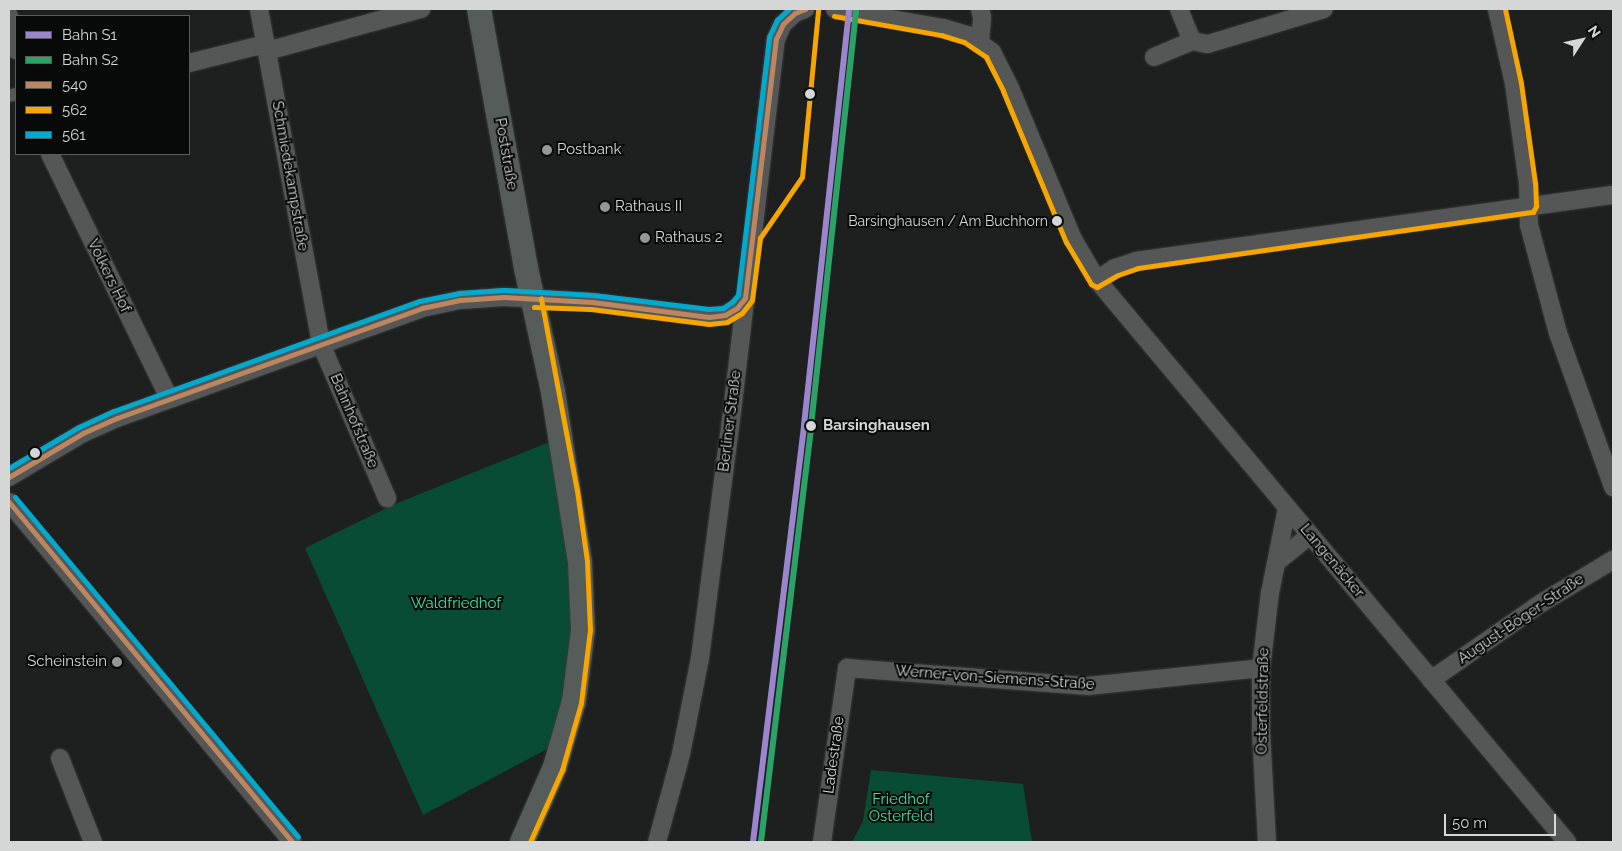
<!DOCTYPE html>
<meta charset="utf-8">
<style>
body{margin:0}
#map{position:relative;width:1622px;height:851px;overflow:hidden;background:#1d201f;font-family:Raleway,sans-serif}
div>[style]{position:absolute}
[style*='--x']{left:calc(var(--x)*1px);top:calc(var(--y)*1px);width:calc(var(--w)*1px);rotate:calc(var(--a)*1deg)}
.green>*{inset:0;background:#094c35}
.roads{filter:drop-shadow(0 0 1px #383b3a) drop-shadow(0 0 1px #383b3a)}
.pedestrian>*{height:12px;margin:-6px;padding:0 6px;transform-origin:6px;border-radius:6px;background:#555756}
.minor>*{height:18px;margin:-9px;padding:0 9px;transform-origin:9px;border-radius:9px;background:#555756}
.secondary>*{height:24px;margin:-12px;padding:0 12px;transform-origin:12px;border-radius:12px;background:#565c59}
.bus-1>*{height:5px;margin:-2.5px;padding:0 2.5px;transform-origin:2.5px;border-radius:2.5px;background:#bb8660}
.bus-2>*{height:5px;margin:-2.5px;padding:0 2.5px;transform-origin:2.5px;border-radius:2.5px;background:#f7a600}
.bus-3>*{height:5px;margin:-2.5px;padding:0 2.5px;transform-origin:2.5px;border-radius:2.5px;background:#00a9ce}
.rail-1>*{height:6px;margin:-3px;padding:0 3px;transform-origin:3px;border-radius:3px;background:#9a85ce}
.rail-2>*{height:6px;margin:-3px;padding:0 3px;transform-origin:3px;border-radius:3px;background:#2da266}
.dots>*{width:14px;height:14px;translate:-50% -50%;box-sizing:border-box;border:2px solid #080a09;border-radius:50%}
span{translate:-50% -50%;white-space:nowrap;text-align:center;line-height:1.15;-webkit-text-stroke:4px #080a09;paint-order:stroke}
.bus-label{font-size:14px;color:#d4d7d5}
.right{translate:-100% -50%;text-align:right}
.poi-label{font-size:15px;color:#d4d7d5}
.left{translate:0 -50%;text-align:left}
.street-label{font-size:15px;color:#d4d7d5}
.stop-label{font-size:15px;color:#d4d7d5;font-weight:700}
.park-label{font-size:15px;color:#40e1a5}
.frame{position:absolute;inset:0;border:10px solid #d4d7d5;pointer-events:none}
.legend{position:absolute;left:15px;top:15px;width:175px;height:140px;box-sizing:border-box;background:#080a09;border:1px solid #5a5c5b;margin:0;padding:6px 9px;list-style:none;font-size:15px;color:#d4d7d5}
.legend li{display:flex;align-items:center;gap:10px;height:25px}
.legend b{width:25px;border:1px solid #5a5c5b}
.north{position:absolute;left:1557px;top:15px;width:50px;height:50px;-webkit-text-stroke:4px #080a09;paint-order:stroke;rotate:55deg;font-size:14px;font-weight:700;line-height:20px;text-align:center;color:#d4d7d5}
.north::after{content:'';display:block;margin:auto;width:18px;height:22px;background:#d4d7d5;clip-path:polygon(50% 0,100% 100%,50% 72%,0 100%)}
.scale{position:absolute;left:1444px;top:814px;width:112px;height:22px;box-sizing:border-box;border:2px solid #d4d7d5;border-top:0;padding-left:6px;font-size:15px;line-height:18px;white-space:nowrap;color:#d4d7d5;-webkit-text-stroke:4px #080a09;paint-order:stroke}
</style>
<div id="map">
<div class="green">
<div style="clip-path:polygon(552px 441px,574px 610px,565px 695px,547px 749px,423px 815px,305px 548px,395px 504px)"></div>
<div style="clip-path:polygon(871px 770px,1023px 784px,1032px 842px,852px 842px,863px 821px)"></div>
</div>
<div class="roads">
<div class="pedestrian">
<div style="--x:9;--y:96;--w:7;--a:-16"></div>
</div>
<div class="minor">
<div style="--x:259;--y:9;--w:341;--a:79.5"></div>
<div style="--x:321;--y:344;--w:168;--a:66.8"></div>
<div style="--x:835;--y:9;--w:110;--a:10"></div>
<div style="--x:943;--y:28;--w:25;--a:16"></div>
<div style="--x:967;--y:35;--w:30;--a:34"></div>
<div style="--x:992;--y:52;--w:40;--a:63.4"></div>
<div style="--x:1010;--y:88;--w:164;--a:67.4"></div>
<div style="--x:1073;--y:239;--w:48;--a:59.7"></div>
<div style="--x:1097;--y:280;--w:733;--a:50.09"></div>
<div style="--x:1497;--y:9;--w:77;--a:77.2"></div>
<div style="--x:1514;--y:84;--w:101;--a:82"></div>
<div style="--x:1528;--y:184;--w:41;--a:88.6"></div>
<div style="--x:1529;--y:225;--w:112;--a:75"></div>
<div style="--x:1558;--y:333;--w:164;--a:70.3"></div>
<div style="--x:9;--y:16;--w:35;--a:78"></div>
<div style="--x:1192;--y:41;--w:16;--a:11"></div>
<div style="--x:1208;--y:44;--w:121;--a:-16.8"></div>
<div style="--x:980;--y:42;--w:25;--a:-85"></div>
<div style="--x:982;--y:17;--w:8;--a:-104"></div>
<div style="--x:267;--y:51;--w:160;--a:-15.3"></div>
<div style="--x:1154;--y:57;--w:41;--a:-22.8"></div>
<div style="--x:1192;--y:41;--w:35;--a:-112"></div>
<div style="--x:189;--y:63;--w:78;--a:-14"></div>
<div style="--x:50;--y:154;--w:271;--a:64"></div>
<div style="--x:1097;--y:280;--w:22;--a:-34"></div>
<div style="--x:1115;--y:268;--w:22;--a:-18"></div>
<div style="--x:1136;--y:261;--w:482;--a:-7.9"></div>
<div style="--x:9;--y:477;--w:86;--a:-30.7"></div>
<div style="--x:83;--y:433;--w:37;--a:-24"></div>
<div style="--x:117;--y:418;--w:324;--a:-19.8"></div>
<div style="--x:422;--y:308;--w:40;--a:-12"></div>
<div style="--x:461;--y:300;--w:43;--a:-4"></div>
<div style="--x:504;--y:297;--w:88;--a:3.3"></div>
<div style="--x:592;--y:302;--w:118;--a:7.3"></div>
<div style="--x:709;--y:317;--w:16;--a:-7"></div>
<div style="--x:725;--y:315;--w:14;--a:-30"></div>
<div style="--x:737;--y:308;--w:13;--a:-51"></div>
<div style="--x:9;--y:502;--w:442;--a:50.2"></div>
<div style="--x:1278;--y:561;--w:41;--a:-39.1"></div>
<div style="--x:1431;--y:680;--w:136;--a:-34.9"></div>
<div style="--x:1543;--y:602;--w:82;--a:-31"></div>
<div style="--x:60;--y:758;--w:90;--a:68.6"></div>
<div style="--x:657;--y:842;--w:91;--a:-74.7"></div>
<div style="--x:681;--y:754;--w:98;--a:-78.8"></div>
<div style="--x:700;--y:658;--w:248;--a:-82.6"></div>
<div style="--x:732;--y:412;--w:376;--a:-83.3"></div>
<div style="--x:776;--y:39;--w:17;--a:-65"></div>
<div style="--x:783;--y:24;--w:16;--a:-43"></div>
<div style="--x:795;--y:13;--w:11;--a:-22"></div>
<div style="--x:822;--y:842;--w:176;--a:-81.8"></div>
<div style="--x:847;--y:668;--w:242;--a:4.3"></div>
<div style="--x:1088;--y:686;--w:174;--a:-5.9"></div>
<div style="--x:1267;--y:842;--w:110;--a:-93.1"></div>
<div style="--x:1261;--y:732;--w:64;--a:-90"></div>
<div style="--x:1261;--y:668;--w:76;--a:-83.2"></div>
<div style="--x:1270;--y:593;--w:87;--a:-78.7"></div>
</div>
<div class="secondary">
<div style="--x:479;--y:9;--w:263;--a:79.7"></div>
<div style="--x:526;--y:268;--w:127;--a:77.7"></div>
<div style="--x:553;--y:392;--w:172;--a:81"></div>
<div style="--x:580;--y:562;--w:68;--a:87.5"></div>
<div style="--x:583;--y:630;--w:72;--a:97.2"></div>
<div style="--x:574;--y:701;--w:69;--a:106.1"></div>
<div style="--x:555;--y:767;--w:82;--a:113.7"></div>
</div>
</div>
<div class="bus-1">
<div style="--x:9;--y:477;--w:86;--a:-30.7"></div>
<div style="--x:83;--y:433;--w:37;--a:-24"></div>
<div style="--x:117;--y:418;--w:324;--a:-19.8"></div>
<div style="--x:422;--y:308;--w:40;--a:-12"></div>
<div style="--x:461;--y:300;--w:43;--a:-4"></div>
<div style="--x:504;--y:297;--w:88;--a:3.3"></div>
<div style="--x:592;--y:302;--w:118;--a:7.3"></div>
<div style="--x:709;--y:317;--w:16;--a:-7"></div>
<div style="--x:725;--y:315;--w:14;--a:-30"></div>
<div style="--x:737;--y:308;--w:13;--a:-51"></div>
<div style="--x:745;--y:298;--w:261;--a:-83.2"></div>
<div style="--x:776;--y:39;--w:17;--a:-65"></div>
<div style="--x:783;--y:24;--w:16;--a:-43"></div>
<div style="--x:795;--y:13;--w:11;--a:-22"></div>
<div style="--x:9;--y:502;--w:442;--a:50.2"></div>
</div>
<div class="bus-2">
<div style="--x:834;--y:16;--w:109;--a:10.1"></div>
<div style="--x:941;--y:35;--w:24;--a:17"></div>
<div style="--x:964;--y:42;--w:27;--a:34"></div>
<div style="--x:986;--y:57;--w:38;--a:63"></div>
<div style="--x:1003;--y:91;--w:164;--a:67.4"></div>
<div style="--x:1066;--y:242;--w:49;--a:59.2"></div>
<div style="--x:1091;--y:284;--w:7;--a:27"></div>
<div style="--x:1097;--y:287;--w:24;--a:-30"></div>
<div style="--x:1118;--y:275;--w:21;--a:-19"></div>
<div style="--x:1138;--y:268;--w:399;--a:-8.1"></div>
<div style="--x:1533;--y:212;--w:7;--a:-63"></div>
<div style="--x:1536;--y:206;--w:23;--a:-92"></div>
<div style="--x:1535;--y:183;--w:101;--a:-98"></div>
<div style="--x:1521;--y:83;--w:76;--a:-102.2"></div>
<div style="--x:534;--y:307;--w:57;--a:2"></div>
<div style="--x:591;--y:309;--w:119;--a:7.2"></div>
<div style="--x:709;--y:324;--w:18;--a:-6"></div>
<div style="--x:727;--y:322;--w:17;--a:-31"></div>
<div style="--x:742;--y:313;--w:16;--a:-52"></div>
<div style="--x:752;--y:300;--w:63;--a:-82.6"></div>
<div style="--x:760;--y:238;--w:74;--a:-55.5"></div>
<div style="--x:802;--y:177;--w:168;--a:-84.5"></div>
<div style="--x:530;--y:842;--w:79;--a:-66"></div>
<div style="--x:562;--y:770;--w:70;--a:-74.2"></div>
<div style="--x:581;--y:703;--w:74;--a:-83"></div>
<div style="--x:590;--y:630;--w:69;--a:-92.5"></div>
<div style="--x:587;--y:561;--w:71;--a:-98.1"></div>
<div style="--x:577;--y:491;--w:196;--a:-100.6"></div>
</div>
<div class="bus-3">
<div style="--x:9;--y:468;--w:81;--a:-30.4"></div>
<div style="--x:79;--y:427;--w:38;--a:-25"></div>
<div style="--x:114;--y:411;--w:325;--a:-19.8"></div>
<div style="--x:420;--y:301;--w:41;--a:-11.3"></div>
<div style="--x:460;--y:293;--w:44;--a:-3.9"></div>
<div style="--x:504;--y:290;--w:89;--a:3.2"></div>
<div style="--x:593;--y:295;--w:117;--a:6.9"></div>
<div style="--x:709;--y:309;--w:14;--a:-4"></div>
<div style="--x:723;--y:308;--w:11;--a:-34"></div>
<div style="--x:732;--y:302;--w:9;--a:-49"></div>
<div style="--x:738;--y:295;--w:260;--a:-83.1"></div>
<div style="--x:769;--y:37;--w:19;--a:-65"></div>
<div style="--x:777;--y:20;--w:16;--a:-43"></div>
<div style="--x:15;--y:497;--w:442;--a:50.2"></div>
</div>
<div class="rail-1">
<div style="--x:753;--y:842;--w:420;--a:-83"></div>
<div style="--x:804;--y:425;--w:418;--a:-83.8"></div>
</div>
<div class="rail-2">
<div style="--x:761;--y:842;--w:419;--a:-83.1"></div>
<div style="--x:811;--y:426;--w:418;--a:-83.8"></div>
</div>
<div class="dots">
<div style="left:810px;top:94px;background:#d4d7d5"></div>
<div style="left:547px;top:150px;background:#949795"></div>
<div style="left:605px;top:207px;background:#949795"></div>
<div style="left:1057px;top:221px;background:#d4d7d5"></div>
<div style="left:645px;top:238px;background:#949795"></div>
<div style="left:811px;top:426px;background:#d4d7d5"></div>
<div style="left:35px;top:453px;background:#d4d7d5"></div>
<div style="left:117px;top:662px;background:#949795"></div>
</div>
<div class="bus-label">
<span class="right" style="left:1048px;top:221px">Barsinghausen / Am Buchhorn</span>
</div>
<div class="poi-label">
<span class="left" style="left:557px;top:150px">Postbank</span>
<span class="left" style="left:615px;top:207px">Rathaus II</span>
<span class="left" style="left:655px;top:238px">Rathaus 2</span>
<span class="right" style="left:107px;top:662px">Scheinstein</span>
</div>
<div class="street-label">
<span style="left:506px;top:154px;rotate:80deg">Poststraße</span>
<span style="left:290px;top:176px;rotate:80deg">Schmiedekampstraße</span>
<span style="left:109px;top:276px;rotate:64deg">Volkers Hof</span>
<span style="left:354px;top:421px;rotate:67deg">Bahnhofstraße</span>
<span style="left:730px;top:421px;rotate:-83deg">Berliner Straße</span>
<span style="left:1332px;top:561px;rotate:50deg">Langenäcker</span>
<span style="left:1521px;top:619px;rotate:-34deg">August-Böger-Straße</span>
<span style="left:995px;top:678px;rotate:4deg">Werner-von-Siemens-Straße</span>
<span style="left:1263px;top:701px;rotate:-89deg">Osterfeldstraße</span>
<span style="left:834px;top:755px;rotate:-82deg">Ladestraße</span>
</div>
<div class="stop-label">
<span class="left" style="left:823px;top:426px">Barsinghausen</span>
</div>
<div class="park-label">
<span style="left:456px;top:604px">Waldfriedhof</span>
<span style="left:901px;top:808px">Friedhof<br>Osterfeld</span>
</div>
<div class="frame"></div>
<ul class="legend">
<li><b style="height:6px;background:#9a85ce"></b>Bahn S1</li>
<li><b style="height:6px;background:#2da266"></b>Bahn S2</li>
<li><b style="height:6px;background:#bb8660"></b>540</li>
<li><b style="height:6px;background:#f7a600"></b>562</li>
<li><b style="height:6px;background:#00a9ce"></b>561</li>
</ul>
<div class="north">N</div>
<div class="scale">50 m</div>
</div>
